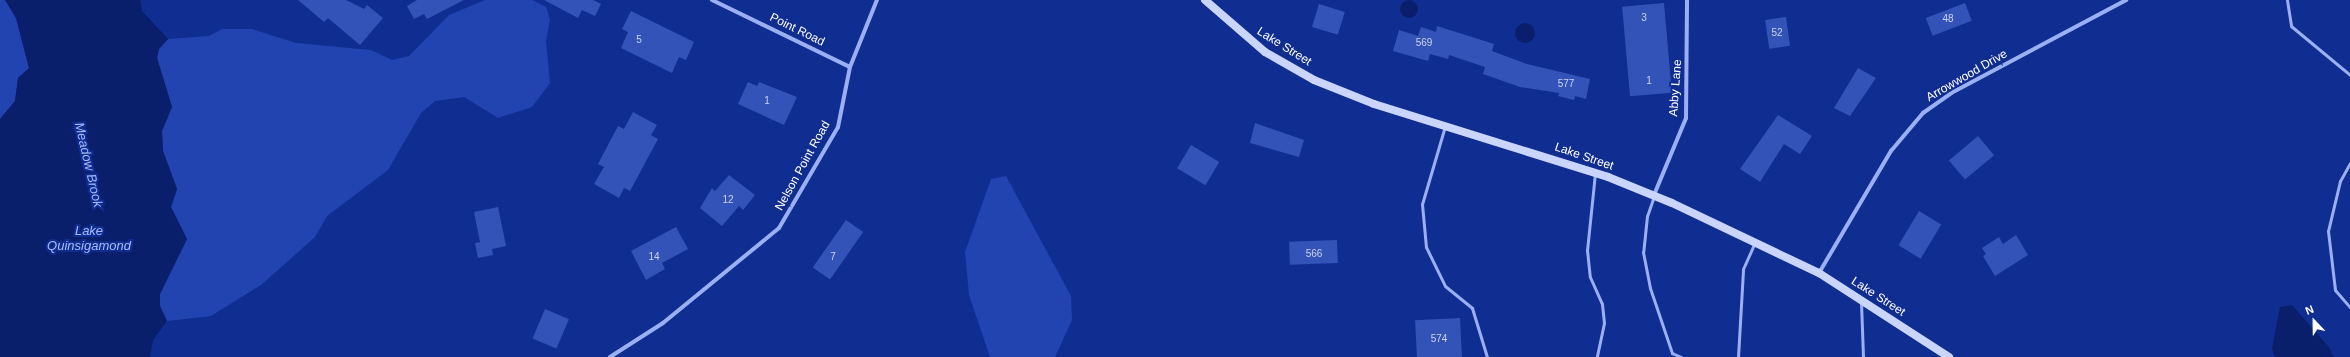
<!DOCTYPE html>
<style>
body{margin:0}
#map{position:relative;width:2350px;height:357px;overflow:hidden;background:#102d91;font-family:Helvetica,sans-serif}
div>[style]{position:absolute}
[style*='--x']{left:calc(var(--x)*1px);top:calc(var(--y)*1px);width:calc(var(--w)*1px);rotate:calc(var(--a)*1deg)}
.green>*{inset:0;background:#2244b0}
.water>*{inset:0;background:#0a1f6c}
.round{border-radius:50%}
.building>*{inset:0;background:#3453b8;transform-origin:0 0}
.service>*{height:3px;margin:-1.5px;padding:0 1.5px;transform-origin:1.5px;border-radius:1.5px;background:#9bb0f3}
.minor>*{height:4px;margin:-2px;padding:0 2px;transform-origin:2px;border-radius:2px;background:#9bb0f3}
.secondary>*{height:8px;margin:-4px;padding:0 4px;transform-origin:4px;border-radius:4px;background:#cad5fd}
span{translate:-50% -50%;white-space:nowrap;text-align:center;line-height:1.15;-webkit-text-stroke:4px #102d91;paint-order:stroke}
.number-label{font-size:10px;color:#ccd4ed}
.number-label span{-webkit-text-stroke-width:0}
.street-label{font-size:12px;color:#fff}
.water-label{font-size:13px;color:#a7bbfa;font-style:italic}
.north{position:absolute;left:2294px;top:301px;width:40px;height:40px;-webkit-text-stroke:3px #102d91;paint-order:stroke;rotate:338deg;font-size:11px;font-weight:700;line-height:16px;text-align:center;color:#fff}
.north::after{content:'';display:block;margin:auto;width:14px;height:18px;background:#fff;clip-path:polygon(50% 0,100% 100%,50% 72%,0 100%)}
</style>
<div id="map">
<div class="green">
<div style="clip-path:polygon(0 0,5px 0,16px 18px,29px 68px,18px 78px,15px 101px,0 119px)"></div>
<div style="clip-path:polygon(485px 0,532px 0,546px 7px,550px 20px,546px 41px,550px 83px,532px 107px,498px 118px,464px 97px,435px 101px,421px 113px,388px 170px,327px 216px,315px 237px,261px 285px,211px 316px,167px 321px,160px 306px,160px 294px,187px 239px,171px 207px,177px 189px,163px 151px,162px 131px,172px 107px,157px 58px,159px 49px,168px 39px,209px 36px,222px 29px,252px 29px,296px 43px,371px 50px,392px 60px,409px 56px,449px 15px)"></div>
<div style="clip-path:polygon(1006px 176px,1071px 296px,1072px 320px,1055px 357px,990px 357px,969px 295px,965px 252px,991px 179px)"></div>
</div>
<div class="water">
<div class="round" style="left:1400px;top:0;width:18px;height:18px"></div>
<div style="clip-path:polygon(5px 0,140px 0,142px 11px,168px 39px,159px 49px,157px 58px,172px 107px,162px 131px,163px 151px,177px 189px,171px 207px,187px 239px,160px 294px,160px 306px,167px 321px,153px 340px,150px 357px,0 357px,0 119px,15px 101px,18px 78px,29px 68px,16px 18px)"></div>
<div class="round" style="left:1515px;top:23px;width:20px;height:20px"></div>
<div style="clip-path:polygon(2292px 305px,2329px 347px,2334px 357px,2275px 357px,2272px 349px,2280px 307px)"></div>
</div>
<div class="building">
<div style="clip-path:polygon(298px 0,346px 0,364px 9px,367px 5px,383px 18px,360px 45px,328px 18px,324px 22px)"></div>
<div style="clip-path:polygon(417px 0,464px 0,427px 19px,424px 14px,414px 19px,407px 6px)"></div>
<div style="clip-path:polygon(544px 0,593px 0,601px 4px,595px 16px,582px 10px,578px 18px)"></div>
<div style="left:1664px;top:3px;width:90px;height:42px;rotate:85deg"></div>
<div style="left:1965px;top:3px;width:19px;height:42px;rotate:69deg"></div>
<div style="left:1319px;top:4px;width:27px;height:24px;rotate:17deg"></div>
<div style="clip-path:polygon(631px 11px,694px 42px,686px 60px,679px 57px,672px 73px,621px 48px,628px 32px,622px 29px)"></div>
<div style="left:1786px;top:17px;width:29px;height:21px;rotate:82deg"></div>
<div style="clip-path:polygon(1437px 26px,1494px 44px,1492px 51px,1527px 64px,1590px 79px,1586px 99px,1575px 96px,1574px 100px,1558px 96px,1559px 93px,1520px 87px,1483px 74px,1485px 67px,1449px 55px,1448px 59px,1430px 54px,1428px 61px,1393px 51px,1399px 30px,1418px 36px,1421px 27px,1436px 32px)"></div>
<div style="clip-path:polygon(1858px 68px,1876px 78px,1850px 116px,1834px 108px)"></div>
<div style="clip-path:polygon(748px 82px,757px 86px,759px 82px,797px 97px,784px 125px,738px 104px)"></div>
<div style="clip-path:polygon(633px 112px,657px 125px,651px 135px,658px 139px,630px 191px,624px 188px,619px 198px,594px 184px,604px 167px,598px 164px,618px 126px,624px 129px)"></div>
<div style="clip-path:polygon(1778px 115px,1812px 136px,1800px 154px,1784px 144px,1760px 182px,1740px 169px)"></div>
<div style="clip-path:polygon(1255px 123px,1304px 140px,1299px 157px,1250px 143px)"></div>
<div style="left:1978px;top:136px;width:25px;height:38px;rotate:50deg"></div>
<div style="left:1191px;top:145px;width:33px;height:27px;rotate:31deg"></div>
<div style="clip-path:polygon(729px 175px,755px 195px,743px 210px,739px 206px,722px 226px,700px 208px,712px 188px,715px 191px)"></div>
<div style="clip-path:polygon(498px 207px,506px 246px,492px 249px,493px 255px,478px 258px,475px 243px,480px 242px,474px 212px)"></div>
<div style="left:1919px;top:211px;width:26px;height:40px;rotate:31deg"></div>
<div style="left:846px;top:220px;width:21px;height:58px;rotate:35deg"></div>
<div style="clip-path:polygon(676px 227px,688px 249px,662px 263px,665px 269px,646px 280px,631px 251px)"></div>
<div style="clip-path:polygon(2016px 235px,2028px 255px,1995px 276px,1983px 256px,1986px 254px,1982px 248px,1999px 237px,2003px 244px)"></div>
<div style="left:1337px;top:240px;width:23px;height:48px;rotate:88deg"></div>
<div style="left:545px;top:309px;width:26px;height:32px;rotate:23deg"></div>
<div style="left:1460px;top:318px;width:39px;height:45px;rotate:87deg"></div>
</div>
<div class="service">
<div style="--x:2287;--y:0;--w:26;--a:81"></div>
<div style="--x:2291;--y:26;--w:77;--a:39.7"></div>
<div style="--x:1445;--y:126;--w:81;--a:106.4"></div>
<div style="--x:1422;--y:204;--w:43;--a:84.7"></div>
<div style="--x:1426;--y:247;--w:43;--a:64"></div>
<div style="--x:1445;--y:286;--w:35;--a:39"></div>
<div style="--x:1472;--y:308;--w:51;--a:73"></div>
<div style="--x:2350;--y:163;--w:21;--a:119"></div>
<div style="--x:2340;--y:181;--w:51;--a:103.5"></div>
<div style="--x:2328;--y:231;--w:59;--a:83.2"></div>
<div style="--x:2335;--y:290;--w:23;--a:49"></div>
<div style="--x:1595;--y:173;--w:77;--a:95.9"></div>
<div style="--x:1587;--y:250;--w:27;--a:84"></div>
<div style="--x:1590;--y:277;--w:30;--a:66"></div>
<div style="--x:1602;--y:304;--w:19;--a:84"></div>
<div style="--x:1604;--y:323;--w:35;--a:102"></div>
<div style="--x:1654;--y:196;--w:21;--a:109"></div>
<div style="--x:1647;--y:216;--w:36;--a:96"></div>
<div style="--x:1643;--y:252;--w:37;--a:79"></div>
<div style="--x:1650;--y:288;--w:69;--a:71.3"></div>
<div style="--x:1672;--y:353;--w:10;--a:24"></div>
<div style="--x:1861;--y:302;--w:55;--a:87.9"></div>
<div style="--x:1738;--y:357;--w:88;--a:-86.7"></div>
<div style="--x:1743;--y:269;--w:27;--a:-66"></div>
</div>
<div class="minor">
<div style="--x:712;--y:0;--w:153;--a:25.9"></div>
<div style="--x:1654;--y:195;--w:83;--a:-67.4"></div>
<div style="--x:1686;--y:118;--w:118;--a:-89.5"></div>
<div style="--x:1819;--y:273;--w:142;--a:-59.5"></div>
<div style="--x:1891;--y:151;--w:50;--a:-49.9"></div>
<div style="--x:1923;--y:113;--w:39;--a:-35"></div>
<div style="--x:1955;--y:91;--w:194;--a:-28"></div>
<div style="--x:610;--y:357;--w:63;--a:-32.7"></div>
<div style="--x:663;--y:323;--w:150;--a:-39.3"></div>
<div style="--x:779;--y:228;--w:117;--a:-59.7"></div>
<div style="--x:838;--y:127;--w:61;--a:-78.7"></div>
<div style="--x:850;--y:67;--w:72;--a:-68.1"></div>
</div>
<div class="secondary">
<div style="--x:1205;--y:0;--w:79;--a:40.9"></div>
<div style="--x:1265;--y:52;--w:56;--a:29.7"></div>
<div style="--x:1314;--y:80;--w:65;--a:21.8"></div>
<div style="--x:1374;--y:104;--w:245;--a:17.3"></div>
<div style="--x:1608;--y:177;--w:69;--a:22.1"></div>
<div style="--x:1672;--y:203;--w:163;--a:25.5"></div>
<div style="--x:1819;--y:273;--w:155;--a:32.9"></div>
</div>
<div class="number-label">
<span style="left:1644px;top:18px">3</span>
<span style="left:1948px;top:19px">48</span>
<span style="left:1777px;top:33px">52</span>
<span style="left:639px;top:40px">5</span>
<span style="left:1424px;top:43px">569</span>
<span style="left:1649px;top:81px">1</span>
<span style="left:1566px;top:84px">577</span>
<span style="left:767px;top:101px">1</span>
<span style="left:728px;top:200px">12</span>
<span style="left:1314px;top:254px">566</span>
<span style="left:654px;top:257px">14</span>
<span style="left:833px;top:257px">7</span>
<span style="left:1439px;top:339px">574</span>
</div>
<div class="street-label">
<span style="left:797px;top:30px;rotate:26deg">Point Road</span>
<span style="left:1284px;top:47px;rotate:32deg">Lake Street</span>
<span style="left:1967px;top:76px;rotate:-30deg">Arrowwood Drive</span>
<span style="left:1676px;top:88px;rotate:-86deg">Abby Lane</span>
<span style="left:1584px;top:157px;rotate:19deg">Lake Street</span>
<span style="left:803px;top:166px;rotate:-61deg">Nelson Point Road</span>
<span style="left:1878px;top:297px;rotate:33deg">Lake Street</span>
</div>
<div class="water-label">
<span style="left:88px;top:165px;rotate:77deg">Meadow Brook</span>
<span style="left:89px;top:239px">Lake<br>Quinsigamond</span>
</div>
<div class="north">N</div>
</div>
